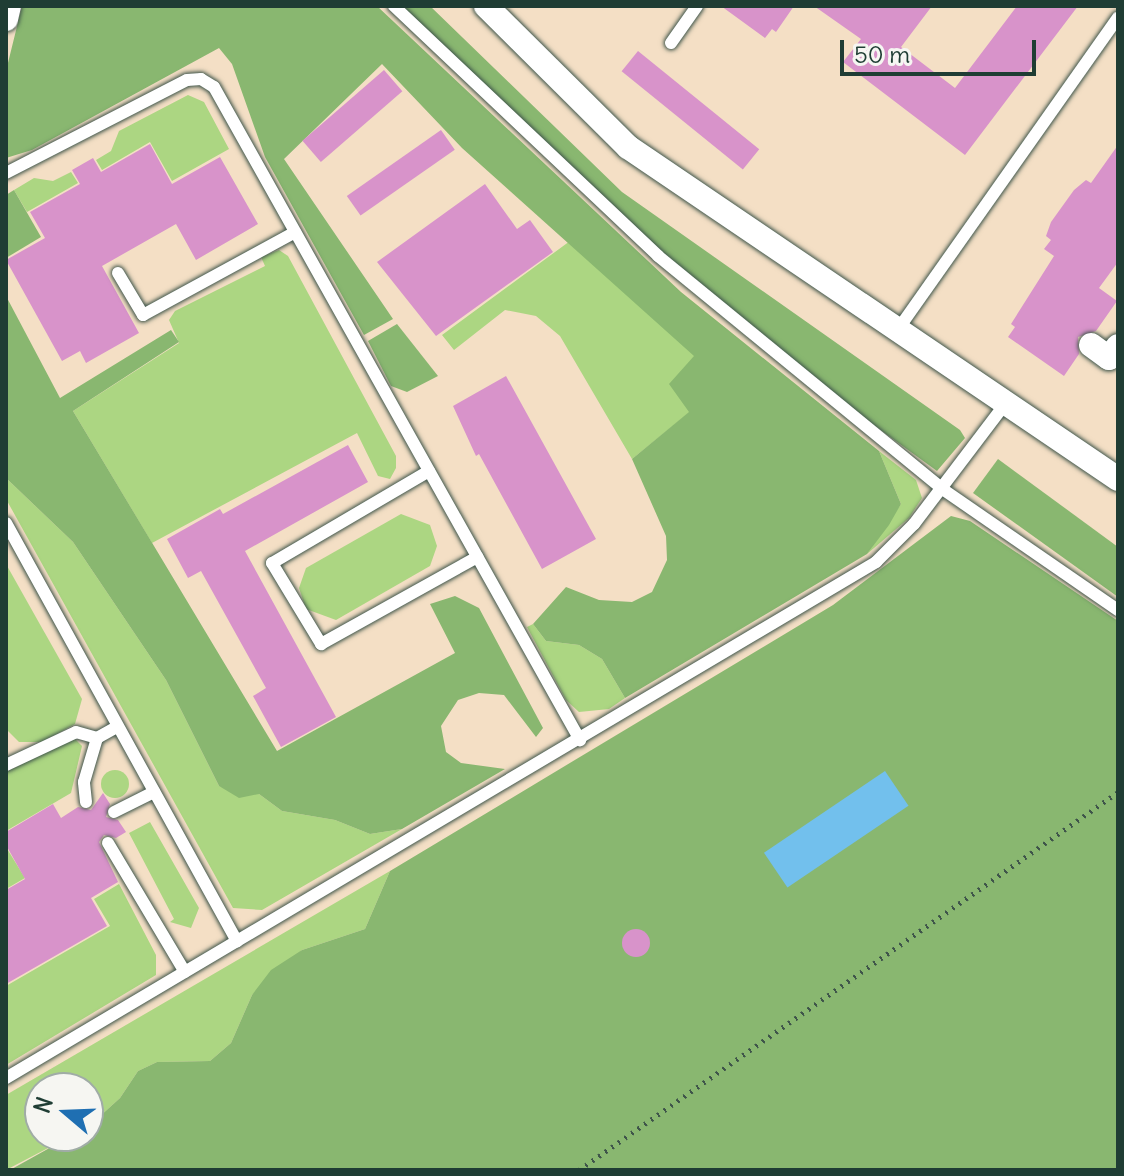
<!DOCTYPE html>
<style>
body{margin:0}
#map{position:relative;width:1124px;height:1176px;overflow:hidden;background:#f4dfc5;font-family:Delius,sans-serif}
div>[style]{position:absolute}
[style*='--x']{left:calc(var(--x)*1px);top:calc(var(--y)*1px);width:calc(var(--w)*1px);rotate:calc(var(--a)*1deg)}
.green>*{inset:0;background:#acd682}
.round{border-radius:50%}
.forest>*{inset:0;background:#89b770}
.water>*{inset:0;background:#72c0ed;transform-origin:0 0}
.building>*{inset:0;background:#d893ca;transform-origin:0 0}
.path>*{height:5px;margin-top:-2.5px;transform-origin:0;background:repeating-linear-gradient(90deg,#3f554a 0 2px,transparent 0 8px)}
.roads{filter:drop-shadow(0 0 2px #3f554a) drop-shadow(0 0 2px #3f554a)}
.service>*{height:12px;margin:-6px;padding:0 6px;transform-origin:6px;border-radius:6px;background:#fff}
.minor>*{height:24px;margin:-12px;padding:0 12px;transform-origin:12px;border-radius:12px;background:#fff}
span{translate:-50% -50%;white-space:nowrap;text-align:center;line-height:1.15;-webkit-text-stroke:8px #f6f6f2;paint-order:stroke}
.frame{position:absolute;inset:0;border:8px solid #1f3d34;pointer-events:none}
.north{position:absolute;left:24px;top:1072px;width:80px;height:80px;box-sizing:border-box;background:#f6f6f2;border:2px solid #a0aca6;border-radius:50%;rotate:289deg;font-size:22px;font-weight:700;line-height:32px;text-align:center;color:#1f3d34}
.north::after{content:'';display:block;margin:auto;width:28px;height:36px;background:#1f6fb2;clip-path:polygon(50% 0,100% 100%,50% 72%,0 100%)}
.scale{position:absolute;left:840px;top:40px;width:196px;height:36px;box-sizing:border-box;border:4px solid #1f3d34;border-top:0;padding-left:10px;font-size:24px;line-height:28px;white-space:nowrap;color:#1f3d34;-webkit-text-stroke:6px #f6f6f2;paint-order:stroke}
</style>
<div id="map">
<div class="green">
<div style="clip-path:polygon(188px 95px,204px 102px,229px 149px,172px 181px,150px 142px,102px 170px,96px 160px,111px 151px,119px 131px)"></div>
<div style="clip-path:polygon(71px 172px,78px 183px,27px 212px,14px 190px,34px 178px,53px 181px)"></div>
<div style="clip-path:polygon(570px 241px,695px 356px,690px 412px,632px 459px,560px 336px,536px 316px,505px 310px,454px 350px,442px 335px)"></div>
<div style="clip-path:polygon(279px 250px,288px 256px,396px 456px,396px 468px,390px 479px,378px 476px,357px 433px,152px 543px,73px 411px,179px 343px,169px 320px,175px 311px,265px 266px,261px 257px)"></div>
<div style="clip-path:polygon(879px 451px,916px 480px,922px 498px,909px 518px,867px 554px,901px 504px)"></div>
<div style="clip-path:polygon(6px 478px,73px 542px,166px 680px,219px 786px,259px 794px,282px 811px,335px 820px,370px 834px,402px 829px,262px 910px,233px 908px,6px 499px)"></div>
<div style="clip-path:polygon(401px 514px,430px 525px,437px 546px,430px 566px,336px 620px,306px 609px,299px 588px,306px 568px)"></div>
<div style="clip-path:polygon(6px 564px,82px 699px,75px 724px,42px 742px,19px 742px,6px 729px)"></div>
<div style="clip-path:polygon(533px 624px,546px 641px,579px 645px,602px 659px,625px 698px,609px 709px,579px 712px,566px 700px,527px 627px)"></div>
<div style="clip-path:polygon(74px 738px,82px 746px,71px 793px,6px 831px,6px 772px)"></div>
<div class="round" style="left:101px;top:770px;width:28px;height:28px"></div>
<div style="clip-path:polygon(150px 822px,199px 908px,191px 928px,170px 922px,174px 919px,129px 833px)"></div>
<div style="clip-path:polygon(6px 847px,25px 878px,6px 889px)"></div>
<div style="clip-path:polygon(390px 871px,365px 929px,302px 950px,252px 995px,231px 1043px,210px 1061px,157px 1062px,138px 1071px,120px 1098px,88px 1127px,88px 1088px,40px 1088px,40px 1136px,71px 1136px,6px 1170px,6px 1095px)"></div>
<div style="clip-path:polygon(119px 884px,156px 955px,156px 975px,6px 1065px,6px 986px,110px 926px,94px 899px)"></div>
</div>
<div class="forest">
<div style="clip-path:polygon(22px 6px,377px 6px,681px 292px,879px 451px,901px 504px,889px 525px,867px 554px,625px 698px,602px 659px,579px 645px,546px 641px,533px 624px,566px 587px,599px 600px,632px 602px,652px 592px,667px 560px,666px 536px,632px 459px,689px 412px,669px 384px,694px 356px,462px 148px,382px 64px,284px 159px,393px 319px,364px 335px,265px 157px,232px 64px,219px 48px,32px 150px,6px 158px,6px 71px)"></div>
<div style="clip-path:polygon(401px 6px,430px 6px,622px 192px,960px 430px,965px 438px,937px 471px,849px 407px,660px 252px)"></div>
<div style="clip-path:polygon(14px 190px,41px 237px,6px 258px,6px 195px)"></div>
<div style="clip-path:polygon(6px 296px,60px 398px,171px 330px,179px 342px,73px 411px,277px 751px,455px 653px,430px 604px,455px 596px,479px 608px,543px 728px,536px 737px,504px 695px,479px 693px,458px 700px,441px 726px,446px 752px,461px 763px,505px 769px,402px 829px,370px 834px,335px 820px,282px 811px,259px 794px,239px 798px,219px 786px,166px 680px,73px 542px,6px 478px)"></div>
<div style="clip-path:polygon(397px 324px,438px 376px,407px 392px,391px 386px,368px 341px)"></div>
<div style="clip-path:polygon(998px 459px,1118px 547px,1118px 597px,973px 493px)"></div>
<div style="clip-path:polygon(951px 516px,970px 521px,1118px 621px,1118px 1170px,10px 1170px,71px 1136px,88px 1136px,88px 1127px,120px 1098px,138px 1071px,157px 1062px,210px 1061px,231px 1043px,252px 995px,271px 970px,302px 950px,365px 929px,390px 871px,833px 605px)"></div>
</div>
<div class="water">
<div style="left:885px;top:771px;width:42px;height:146px;rotate:56deg"></div>
</div>
<div class="building">
<div style="clip-path:polygon(721px 6px,794px 6px,776px 32px,772px 29px,765px 38px)"></div>
<div style="clip-path:polygon(814px 6px,932px 6px,901px 47px,955px 88px,1017px 6px,1078px 6px,965px 155px,843px 62px,861px 39px)"></div>
<div style="left:638px;top:51px;width:156px;height:26px;rotate:39deg"></div>
<div style="left:384px;top:70px;width:28px;height:108px;rotate:49deg"></div>
<div style="left:441px;top:130px;width:24px;height:115px;rotate:55deg"></div>
<div style="clip-path:polygon(150px 144px,172px 184px,220px 157px,258px 224px,196px 260px,176px 224px,102px 266px,139px 333px,86px 363px,80px 351px,62px 361px,6px 260px,45px 238px,30px 212px,80px 184px,72px 170px,93px 158px,101px 172px)"></div>
<div style="clip-path:polygon(1118px 145px,1118px 262px,1099px 288px,1117px 301px,1096px 331px,1078px 337px,1079px 354px,1064px 376px,1008px 337px,1015px 327px,1011px 324px,1054px 256px,1044px 249px,1051px 240px,1046px 236px,1051px 222px,1074px 190px,1086px 180px,1091px 183px)"></div>
<div style="clip-path:polygon(485px 184px,517px 229px,530px 220px,553px 252px,436px 336px,377px 262px)"></div>
<div style="clip-path:polygon(506px 376px,596px 539px,542px 569px,479px 454px,476px 456px,453px 406px)"></div>
<div style="clip-path:polygon(348px 445px,368px 482px,245px 551px,336px 717px,281px 747px,253px 696px,266px 688px,201px 571px,188px 578px,167px 539px,220px 509px,223px 514px)"></div>
<div style="clip-path:polygon(103px 793px,110px 804px,106px 817px,118px 820px,126px 832px,116px 838px,104px 835px,99px 842px,118px 882px,91px 898px,107px 926px,6px 984px,6px 890px,25px 879px,6px 845px,6px 832px,53px 804px,61px 818px,78px 807px,91px 810px)"></div>
<div class="round" style="left:622px;top:929px;width:28px;height:28px"></div>
</div>
<div class="path">
<div style="--x:579;--y:1170;--w:658;--a:-35.04"></div>
</div>
<div class="roads">
<div class="service">
<div style="--x:394;--y:6;--w:364;--a:43.4"></div>
<div style="--x:658;--y:256;--w:366;--a:39.3"></div>
<div style="--x:941;--y:488;--w:215;--a:34.6"></div>
<div style="--x:671;--y:43;--w:45;--a:-54.9"></div>
<div style="--x:6;--y:173;--w:203;--a:-27.2"></div>
<div style="--x:187;--y:80;--w:14;--a:-4"></div>
<div style="--x:201;--y:79;--w:15;--a:32"></div>
<div style="--x:214;--y:87;--w:749;--a:60.73"></div>
<div style="--x:118;--y:273;--w:49;--a:59.2"></div>
<div style="--x:143;--y:315;--w:173;--a:-28.6"></div>
<div style="--x:899;--y:328;--w:380;--a:-54.8"></div>
<div style="--x:429;--y:471;--w:182;--a:149.6"></div>
<div style="--x:272;--y:563;--w:95;--a:58.8"></div>
<div style="--x:321;--y:644;--w:179;--a:-29.1"></div>
<div style="--x:6;--y:523;--w:478;--a:61.1"></div>
<div style="--x:6;--y:765;--w:77;--a:-25.2"></div>
<div style="--x:76;--y:732;--w:22;--a:16"></div>
<div style="--x:86;--y:802;--w:20;--a:-96"></div>
<div style="--x:84;--y:782;--w:46;--a:-73.5"></div>
<div style="--x:97;--y:738;--w:23;--a:-29"></div>
<div style="--x:114;--y:812;--w:45;--a:-26.6"></div>
<div style="--x:108;--y:843;--w:150;--a:59.2"></div>
<div style="--x:6;--y:1078;--w:1012;--a:-30.67"></div>
<div style="--x:876;--y:562;--w:54;--a:-45"></div>
<div style="--x:914;--y:524;--w:152;--a:-52.8"></div>
</div>
<div class="minor">
<div style="--x:486;--y:6;--w:200;--a:44.8"></div>
<div style="--x:628;--y:147;--w:592;--a:34.12"></div>
<div style="--x:6;--y:19;--w:13;--a:-77"></div>
<div style="--x:1091;--y:345;--w:22;--a:36"></div>
<div style="--x:1109;--y:358;--w:15;--a:-53"></div>
</div>
</div>
<div class="frame"></div>
<div class="north">N</div>
<div class="scale">50 m</div>
</div>
